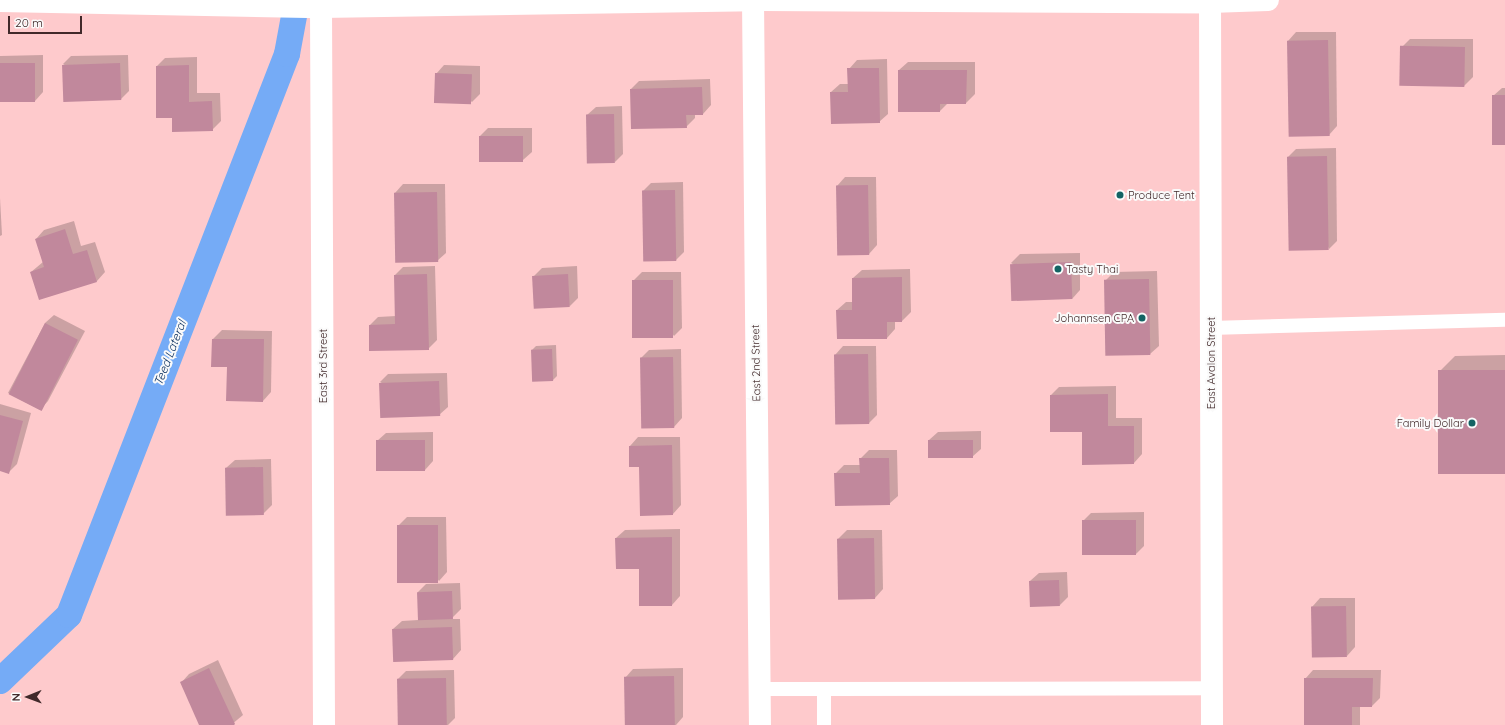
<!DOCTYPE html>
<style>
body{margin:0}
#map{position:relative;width:1505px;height:725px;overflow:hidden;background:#fecacc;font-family:Quicksand,sans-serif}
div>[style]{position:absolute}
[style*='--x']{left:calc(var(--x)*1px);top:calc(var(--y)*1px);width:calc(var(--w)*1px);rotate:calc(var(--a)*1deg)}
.shadow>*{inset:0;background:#0003}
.canal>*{height:26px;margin:-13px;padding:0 13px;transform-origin:13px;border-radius:13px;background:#75abf6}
.building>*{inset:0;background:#c1889c;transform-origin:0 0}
.service>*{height:14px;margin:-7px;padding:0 7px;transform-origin:7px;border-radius:7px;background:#fff}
.minor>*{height:22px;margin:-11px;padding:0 11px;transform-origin:11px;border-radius:11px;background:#fff}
.tertiary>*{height:22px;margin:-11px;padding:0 11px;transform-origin:11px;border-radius:11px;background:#fff}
.primary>*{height:22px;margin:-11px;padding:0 11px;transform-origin:11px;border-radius:11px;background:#fff}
.dots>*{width:11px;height:11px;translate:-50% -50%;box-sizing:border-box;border:2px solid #fafafa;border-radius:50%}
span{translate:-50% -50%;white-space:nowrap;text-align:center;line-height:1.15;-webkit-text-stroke:4px #fafafa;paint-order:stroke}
.poi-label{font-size:11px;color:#41292a}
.left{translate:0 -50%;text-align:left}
.right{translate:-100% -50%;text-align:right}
.street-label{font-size:11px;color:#41292a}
.water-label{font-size:12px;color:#0e3260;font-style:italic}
.north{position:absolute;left:8px;top:677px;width:40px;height:40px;-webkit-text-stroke:3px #fafafa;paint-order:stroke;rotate:269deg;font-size:11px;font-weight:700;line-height:16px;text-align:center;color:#41292a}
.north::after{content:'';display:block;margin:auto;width:14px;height:18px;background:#41292a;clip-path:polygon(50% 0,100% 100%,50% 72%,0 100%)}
.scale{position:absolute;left:8px;top:16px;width:74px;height:18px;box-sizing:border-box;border:2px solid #41292a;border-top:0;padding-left:5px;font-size:12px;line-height:14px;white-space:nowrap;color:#41292a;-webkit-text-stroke:3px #fafafa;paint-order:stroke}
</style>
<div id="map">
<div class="shadow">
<div style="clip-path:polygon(1296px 32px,1336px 32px,1337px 126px,1329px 135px,1289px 136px,1288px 41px)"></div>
<div style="clip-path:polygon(1410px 39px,1473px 39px,1473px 77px,1464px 86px,1401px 48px)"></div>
<div style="clip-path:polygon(43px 55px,43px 92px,35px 101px,0 101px,0 56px)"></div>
<div style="clip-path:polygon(128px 55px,129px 91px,121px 99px,63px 64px,71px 56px)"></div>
<div style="clip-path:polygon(197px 57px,197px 93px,220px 93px,221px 121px,212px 130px,173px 117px,157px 66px,165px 58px)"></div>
<div style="clip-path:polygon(887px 59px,888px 114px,879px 122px,831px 92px,840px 84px,849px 84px,849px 69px,857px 60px)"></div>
<div style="clip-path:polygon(908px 62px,975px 62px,975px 94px,966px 103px,948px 103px,940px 111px,899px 70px)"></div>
<div style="clip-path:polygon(444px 65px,480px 66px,480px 94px,472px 102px,436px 74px)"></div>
<div style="clip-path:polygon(710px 79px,711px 105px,703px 114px,695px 114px,695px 118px,686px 127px,631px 89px,639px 81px)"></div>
<div style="clip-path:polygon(1502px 88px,1505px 88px,1505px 144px,1493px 96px)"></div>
<div style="clip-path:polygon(622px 106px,623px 154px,615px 162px,587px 115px,596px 107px)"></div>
<div style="clip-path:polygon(488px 128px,532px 128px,532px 152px,523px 160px,480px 161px,480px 136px)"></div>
<div style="clip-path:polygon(1336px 148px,1337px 241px,1329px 249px,1288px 157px,1296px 149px)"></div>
<div style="clip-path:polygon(845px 177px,876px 177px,877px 245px,869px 254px,838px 254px,837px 186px)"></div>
<div style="clip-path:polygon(683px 182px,684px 252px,676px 260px,643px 191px,651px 183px)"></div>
<div style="clip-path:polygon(403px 184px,445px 184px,446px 253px,437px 261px,395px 193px)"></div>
<div style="clip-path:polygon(0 198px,2px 235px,0 236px)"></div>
<div style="clip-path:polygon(74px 221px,81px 246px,95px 242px,105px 272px,97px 281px,40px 299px,31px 272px,43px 262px,36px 239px,44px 230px)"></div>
<div style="clip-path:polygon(1080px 253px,1080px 290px,1072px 299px,1011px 263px,1020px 254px)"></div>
<div style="clip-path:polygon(435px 266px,437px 340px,428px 349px,370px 325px,378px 317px,396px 316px,395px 275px,403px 267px)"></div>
<div style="clip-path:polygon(577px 266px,578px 298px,570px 306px,534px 276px,542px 268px)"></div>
<div style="clip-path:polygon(910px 269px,911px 312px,902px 321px,895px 321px,895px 329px,887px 338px,837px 310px,846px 302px,853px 302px,853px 278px,862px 270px)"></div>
<div style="clip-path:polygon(1157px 271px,1159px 346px,1150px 354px,1106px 355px,1105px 281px,1114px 272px)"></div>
<div style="clip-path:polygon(642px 272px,681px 272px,682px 328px,674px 336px,633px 281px)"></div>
<div style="clip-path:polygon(54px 315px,85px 331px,48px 401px,40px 410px,8px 393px,45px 323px)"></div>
<div style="clip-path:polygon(222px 330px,272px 331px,271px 392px,263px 401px,228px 366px,213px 339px)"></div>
<div style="clip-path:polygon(556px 345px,557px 376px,553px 380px,532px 350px,536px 346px)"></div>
<div style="clip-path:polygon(843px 346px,876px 346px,877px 415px,869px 423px,835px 355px)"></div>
<div style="clip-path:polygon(681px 349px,682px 418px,674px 427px,641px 358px,649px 350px)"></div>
<div style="clip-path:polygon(1505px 355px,1505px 473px,1439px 372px,1455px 356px)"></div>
<div style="clip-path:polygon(447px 373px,448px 407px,439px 415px,380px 382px,388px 374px)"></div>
<div style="clip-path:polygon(1116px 386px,1116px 418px,1142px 418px,1142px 454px,1134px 463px,1083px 431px,1051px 395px,1059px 387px)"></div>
<div style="clip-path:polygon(0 404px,31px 413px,17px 464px,8px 473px,0 470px)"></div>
<div style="clip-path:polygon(981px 431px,981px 449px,972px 457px,929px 440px,938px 432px)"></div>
<div style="clip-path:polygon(433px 432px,433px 461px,425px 470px,377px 441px,386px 433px)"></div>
<div style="clip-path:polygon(638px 437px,680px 437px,681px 505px,673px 514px,640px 466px,630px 466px,630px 446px)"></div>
<div style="clip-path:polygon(869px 450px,897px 450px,898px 496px,889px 504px,835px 474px,844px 465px,860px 465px,860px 459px)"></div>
<div style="clip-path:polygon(271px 459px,272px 505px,263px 514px,226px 468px,235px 460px)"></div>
<div style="clip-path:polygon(1144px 512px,1144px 546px,1136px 554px,1083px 521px,1091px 513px)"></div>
<div style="clip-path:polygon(407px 517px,446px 517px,447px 572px,439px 581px,398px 526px)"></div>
<div style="clip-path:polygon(680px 529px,680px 596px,672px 605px,616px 538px,625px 530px)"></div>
<div style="clip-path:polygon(847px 530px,882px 530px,883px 589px,875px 598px,838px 539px)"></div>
<div style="clip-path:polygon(1067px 572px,1068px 597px,1060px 605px,1030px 581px,1039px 573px)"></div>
<div style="clip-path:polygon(460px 583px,461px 609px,451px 619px,460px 619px,461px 650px,453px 659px,393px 629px,402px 621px,418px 620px,418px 592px,426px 584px)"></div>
<div style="clip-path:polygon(1320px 598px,1355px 598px,1355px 647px,1347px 656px,1312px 607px)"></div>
<div style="clip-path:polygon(218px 660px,243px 715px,231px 725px,200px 725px,181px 683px,189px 674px)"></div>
<div style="clip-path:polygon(683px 668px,683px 717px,676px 725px,626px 725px,625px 678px,633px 669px)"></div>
<div style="clip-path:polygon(454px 670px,455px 718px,448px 725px,399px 725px,398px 679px,406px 671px)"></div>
<div style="clip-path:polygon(1313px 670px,1381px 670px,1380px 698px,1372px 706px,1360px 706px,1360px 725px,1305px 725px,1305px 679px)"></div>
</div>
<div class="canal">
<div style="--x:0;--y:681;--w:95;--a:-43.7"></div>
<div style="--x:69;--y:615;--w:602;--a:-68.76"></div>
<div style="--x:287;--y:54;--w:55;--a:-79.5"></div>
</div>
<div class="building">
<div style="left:1328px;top:40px;width:96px;height:41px;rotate:89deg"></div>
<div style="left:1465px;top:47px;width:40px;height:65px;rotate:91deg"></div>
<div style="left:35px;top:63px;width:39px;height:35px;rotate:90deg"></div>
<div style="left:120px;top:63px;width:37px;height:58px;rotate:88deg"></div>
<div style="clip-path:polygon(189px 65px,189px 102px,212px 101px,213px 131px,172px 132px,172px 118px,156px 118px,156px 66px)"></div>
<div style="clip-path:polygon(847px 68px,879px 68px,880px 123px,831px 124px,830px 92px,848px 92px)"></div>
<div style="clip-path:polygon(898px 70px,967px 70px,966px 104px,940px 104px,940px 112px,898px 112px)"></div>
<div style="left:435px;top:73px;width:37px;height:30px;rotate:2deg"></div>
<div style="clip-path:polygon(702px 87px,703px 115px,686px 115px,687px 128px,631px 129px,630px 89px)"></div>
<div style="left:1505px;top:95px;width:50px;height:13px;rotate:90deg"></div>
<div style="left:614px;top:114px;width:49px;height:28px;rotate:89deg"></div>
<div style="left:479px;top:136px;width:44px;height:26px"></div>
<div style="left:1327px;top:156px;width:94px;height:40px;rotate:89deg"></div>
<div style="left:868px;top:185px;width:70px;height:32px;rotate:89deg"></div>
<div style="left:675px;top:190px;width:71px;height:33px;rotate:89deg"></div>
<div style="left:437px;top:192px;width:70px;height:43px;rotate:89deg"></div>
<div style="clip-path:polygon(65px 229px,73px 254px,87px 250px,97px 282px,39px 300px,30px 272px,44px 267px,35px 239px)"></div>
<div style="left:1071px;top:262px;width:37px;height:61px;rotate:88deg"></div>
<div style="clip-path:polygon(427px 274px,429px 350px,369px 351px,369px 325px,395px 324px,394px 275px)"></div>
<div style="left:568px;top:274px;width:33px;height:36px;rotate:87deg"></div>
<div style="clip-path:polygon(902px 277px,902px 322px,887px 322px,887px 339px,837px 339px,836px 310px,852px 310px,852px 278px)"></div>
<div style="left:1149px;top:279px;width:76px;height:45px;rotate:89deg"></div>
<div style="left:632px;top:280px;width:41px;height:58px"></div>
<div style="left:45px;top:323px;width:37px;height:80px;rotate:27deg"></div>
<div style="clip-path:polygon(212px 339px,264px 339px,263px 402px,226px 401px,227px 367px,211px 367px)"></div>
<div style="left:552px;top:349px;width:32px;height:21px;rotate:88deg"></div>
<div style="left:868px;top:354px;width:70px;height:34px;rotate:89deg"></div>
<div style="left:673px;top:357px;width:71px;height:33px;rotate:89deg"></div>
<div style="left:1505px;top:370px;width:104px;height:67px;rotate:90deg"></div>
<div style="left:439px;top:381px;width:35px;height:60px;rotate:88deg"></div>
<div style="clip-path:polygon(1108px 394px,1108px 426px,1134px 426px,1134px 464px,1082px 465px,1082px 432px,1050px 432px,1050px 395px)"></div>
<div style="clip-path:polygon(0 415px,23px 421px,9px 474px,0 471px)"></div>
<div style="left:425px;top:440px;width:31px;height:49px;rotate:90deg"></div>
<div style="left:928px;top:440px;width:45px;height:18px"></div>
<div style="clip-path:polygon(672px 445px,673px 515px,640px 516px,639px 467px,629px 467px,629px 446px)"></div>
<div style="clip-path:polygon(859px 458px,889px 458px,890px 505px,835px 506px,834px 473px,860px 473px)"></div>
<div style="left:263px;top:467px;width:48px;height:38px;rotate:89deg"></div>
<div style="left:1136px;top:520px;width:35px;height:54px;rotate:90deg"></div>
<div style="left:397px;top:525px;width:41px;height:58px"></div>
<div style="clip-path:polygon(672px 537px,672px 606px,639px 606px,639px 569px,616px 569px,615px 538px)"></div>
<div style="left:874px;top:538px;width:61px;height:37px;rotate:89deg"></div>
<div style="left:1059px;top:580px;width:26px;height:30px;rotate:88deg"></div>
<div style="left:452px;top:591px;width:28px;height:35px;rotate:88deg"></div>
<div style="left:1346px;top:606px;width:51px;height:35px;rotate:89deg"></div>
<div style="left:452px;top:627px;width:33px;height:60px;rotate:88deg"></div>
<div style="clip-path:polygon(209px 668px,235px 724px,234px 725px,199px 725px,180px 682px)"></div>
<div style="left:674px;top:676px;width:49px;height:50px;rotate:89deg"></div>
<div style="left:446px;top:678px;width:47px;height:49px;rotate:89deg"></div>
<div style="clip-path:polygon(1304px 678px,1373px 678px,1372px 707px,1352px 707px,1352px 725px,1304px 725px)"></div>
</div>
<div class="service">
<div style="--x:1210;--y:328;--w:295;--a:-1.6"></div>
<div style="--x:759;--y:689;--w:65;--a:0"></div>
<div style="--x:824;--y:725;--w:36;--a:-90"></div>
<div style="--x:824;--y:689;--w:388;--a:-0.1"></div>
</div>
<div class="minor">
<div style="--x:753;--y:0;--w:725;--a:89.45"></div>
<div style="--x:1210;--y:2;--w:58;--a:-2"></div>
<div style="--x:321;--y:7;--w:718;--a:89.76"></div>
</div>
<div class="tertiary">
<div style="--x:0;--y:1;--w:321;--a:1.1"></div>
<div style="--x:321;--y:7;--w:432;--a:-0.9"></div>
<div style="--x:753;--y:0;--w:457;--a:0.3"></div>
</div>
<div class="primary">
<div style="--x:1210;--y:0;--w:725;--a:89.84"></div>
</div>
<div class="dots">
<div style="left:1120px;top:195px;background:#136364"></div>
<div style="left:1058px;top:269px;background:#136364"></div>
<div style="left:1142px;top:318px;background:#136364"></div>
<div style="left:1472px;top:423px;background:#136364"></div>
</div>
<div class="poi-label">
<span class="left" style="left:1128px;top:195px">Produce Tent</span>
<span class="left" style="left:1066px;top:269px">Tasty Thai</span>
<span class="right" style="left:1134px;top:318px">Johannsen CPA</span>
<span class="right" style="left:1464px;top:423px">Family Dollar</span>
</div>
<div class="street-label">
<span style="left:756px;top:363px;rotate:-91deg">East 2nd Street</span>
<span style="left:1211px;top:363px;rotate:-90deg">East Avalon Street</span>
<span style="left:323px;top:366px;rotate:-90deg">East 3rd Street</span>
</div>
<div class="water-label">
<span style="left:170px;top:353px;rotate:-69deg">Teed Lateral</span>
</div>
<div class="north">N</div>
<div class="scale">20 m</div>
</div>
